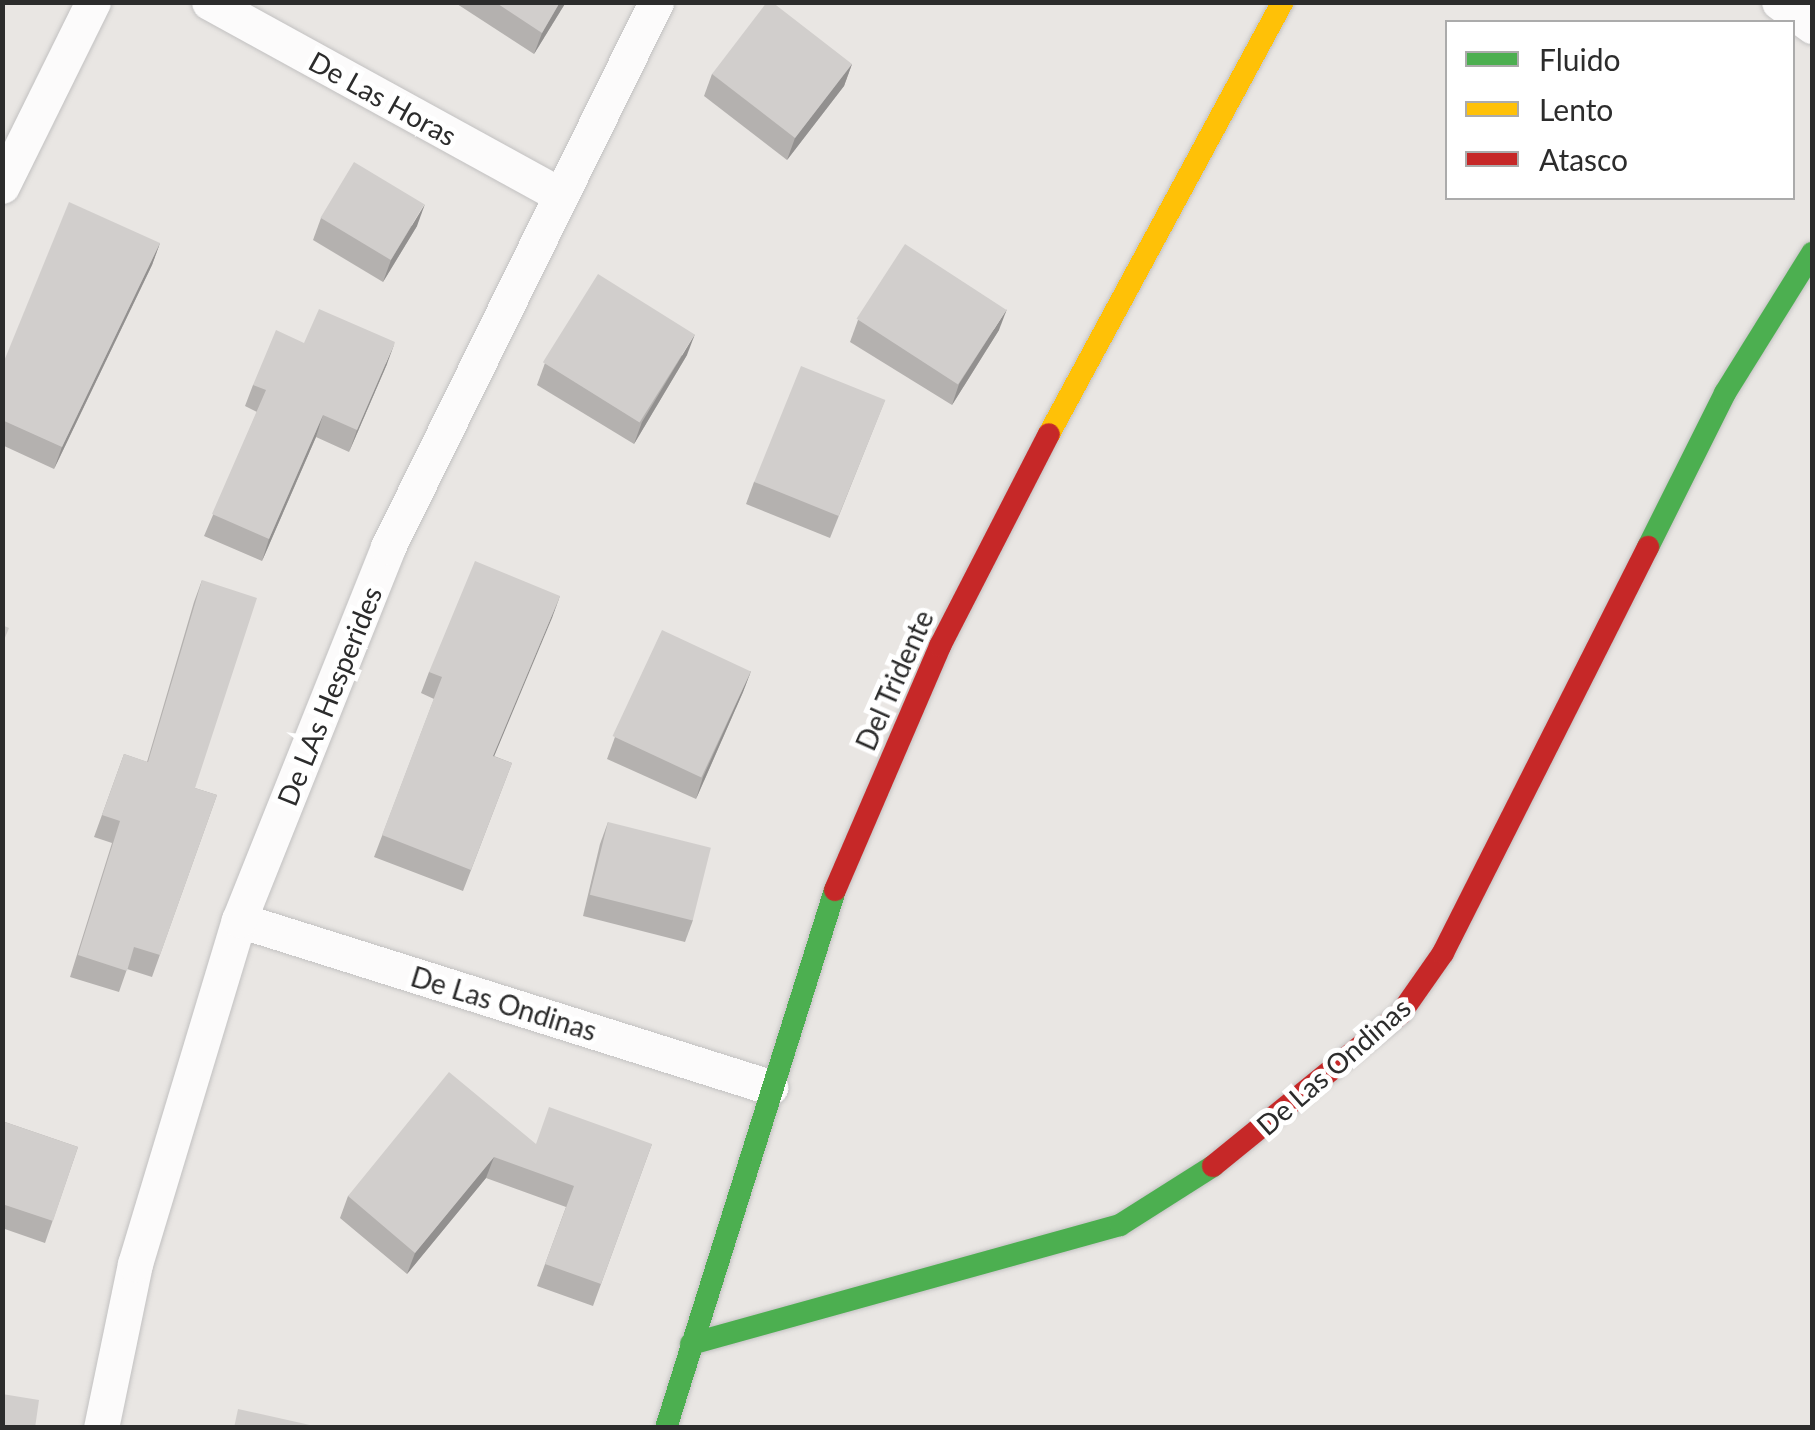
<!DOCTYPE html>
<style>
body{margin:0}
#map{position:relative;width:1815px;height:1430px;overflow:hidden;background:#e9e6e3;font-family:Lato,sans-serif}
div>[style]{position:absolute}
[style*='--x']{left:calc(var(--x)*1px);top:calc(var(--y)*1px);width:calc(var(--w)*1px);rotate:calc(var(--a)*1deg)}
.roads{filter:drop-shadow(0 0 2px #c2c1c1) drop-shadow(0 0 2px #c2c1c1)}
.street>*{height:35px;margin:-17.5px;padding:0 17.5px;transform-origin:17.5px;border-radius:17.5px;background:#fcfbfb}
.fast>*{height:22px;margin:-11px;padding:0 11px;transform-origin:11px;border-radius:11px;background:#4caf50}
.slow>*{height:22px;margin:-11px;padding:0 11px;transform-origin:11px;border-radius:11px;background:#ffc107}
.jam>*{height:22px;margin:-11px;padding:0 11px;transform-origin:11px;border-radius:11px;background:#c62828}
.wall>*{inset:0;background:#b4b1af}
.shaded-wall>*{inset:0;background:#92908f}
.building>*{inset:0;background:#d1cecc;transform-origin:0 0}
span{translate:-50% -50%;white-space:nowrap;text-align:center;line-height:1.15;-webkit-text-stroke:10px #fff;paint-order:stroke}
.street-label{font-size:28px;color:#2c2c2c}
.frame{position:absolute;inset:0;border:5px solid #2c2c2c;pointer-events:none}
.legend{position:absolute;left:1445px;top:20px;width:350px;height:180px;box-sizing:border-box;background:#fff;border:2px solid #ababab;margin:0;padding:12px 18px;list-style:none;font-size:30px;color:#2c2c2c}
.legend li{display:flex;align-items:center;gap:20px;height:50px}
.legend b{width:50px;border:2px solid #ababab}
</style>
<div id="map">
<div class="roads">
<div class="street">
<div style="--x:209;--y:2;--w:396;--a:28.8"></div>
<div style="--x:1779;--y:2;--w:41;--a:36"></div>
<div style="--x:2;--y:186;--w:205;--a:-63.7"></div>
<div style="--x:239;--y:920;--w:557;--a:17.46"></div>
<div style="--x:101;--y:1428;--w:167;--a:-78.3"></div>
<div style="--x:135;--y:1264;--w:359;--a:-73.2"></div>
<div style="--x:239;--y:920;--w:402;--a:-68.2"></div>
<div style="--x:388;--y:547;--w:607;--a:-63.81"></div>
</div>
<div class="fast">
<div style="--x:1648;--y:547;--w:172;--a:-63.4"></div>
<div style="--x:1725;--y:393;--w:165;--a:-58.1"></div>
<div style="--x:691;--y:1344;--w:445;--a:-15.5"></div>
<div style="--x:1120;--y:1225;--w:110;--a:-32.4"></div>
<div style="--x:666;--y:1428;--w:564;--a:-72.56"></div>
</div>
<div class="slow">
<div style="--x:1049;--y:434;--w:491;--a:-61.6"></div>
</div>
<div class="jam">
<div style="--x:835;--y:890;--w:266;--a:-66.7"></div>
<div style="--x:940;--y:646;--w:238;--a:-62.8"></div>
<div style="--x:1213;--y:1166;--w:242;--a:-39.1"></div>
<div style="--x:1401;--y:1013;--w:73;--a:-55"></div>
<div style="--x:1443;--y:953;--w:455;--a:-63.2"></div>
</div>
</div>
<div class="wall">
<div style="clip-path:polygon(454px 2px,566px 2px,534px 54px)"></div>
<div style="clip-path:polygon(852px 64px,844px 86px,787px 160px,704px 96px,712px 74px)"></div>
<div style="clip-path:polygon(321px 218px,417px 226px,383px 282px,313px 240px)"></div>
<div style="clip-path:polygon(160px 243px,152px 265px,54px 469px,2px 445px,2px 366px)"></div>
<div style="clip-path:polygon(858px 320px,999px 330px,952px 405px,850px 342px)"></div>
<div style="clip-path:polygon(304px 343px,387px 364px,349px 452px,316px 437px,262px 561px,204px 536px,257px 412px,245px 406px,253px 385px)"></div>
<div style="clip-path:polygon(687px 355px,634px 444px,537px 385px,545px 363px)"></div>
<div style="clip-path:polygon(885px 400px,830px 538px,746px 504px,754px 482px)"></div>
<div style="clip-path:polygon(202px 580px,195px 788px,217px 795px,152px 977px,127px 969px,119px 992px,70px 977px,112px 843px,94px 837px,124px 754px,147px 762px,194px 602px)"></div>
<div style="clip-path:polygon(560px 596px,494px 756px,512px 763px,463px 891px,374px 857px,434px 699px,421px 693px,429px 672px)"></div>
<div style="clip-path:polygon(751px 671px,743px 692px,696px 799px,607px 759px,615px 737px)"></div>
<div style="clip-path:polygon(608px 822px,693px 920px,685px 942px,583px 916px,600px 844px)"></div>
<div style="clip-path:polygon(2px 1121px,78px 1147px,45px 1243px,2px 1228px)"></div>
<div style="clip-path:polygon(536px 1144px,652px 1144px,593px 1306px,537px 1286px,566px 1207px,486px 1178px,407px 1274px,340px 1218px,348px 1196px)"></div>
</div>
<div class="shaded-wall">
<div style="clip-path:polygon(560px 2px,566px 2px,534px 54px,542px 33px)"></div>
<div style="clip-path:polygon(852px 64px,844px 86px,787px 160px,795px 138px)"></div>
<div style="clip-path:polygon(425px 204px,417px 226px,383px 282px,391px 260px)"></div>
<div style="clip-path:polygon(160px 243px,152px 265px,54px 469px,62px 447px)"></div>
<div style="clip-path:polygon(1007px 309px,999px 330px,952px 405px,959px 384px)"></div>
<div style="clip-path:polygon(695px 334px,687px 355px,634px 444px,642px 422px)"></div>
<div style="clip-path:polygon(395px 342px,387px 364px,349px 452px,357px 430px)"></div>
<div style="clip-path:polygon(323px 415px,316px 437px,262px 561px,269px 539px)"></div>
<div style="clip-path:polygon(560px 596px,552px 618px,485px 778px,493px 756px)"></div>
<div style="clip-path:polygon(751px 671px,743px 692px,696px 799px,703px 777px)"></div>
<div style="clip-path:polygon(494px 1157px,486px 1178px,407px 1274px,415px 1253px)"></div>
</div>
<div class="building">
<div style="clip-path:polygon(495px 2px,560px 2px,542px 33px)"></div>
<div style="clip-path:polygon(767px 2px,772px 2px,852px 64px,795px 138px,712px 74px)"></div>
<div style="left:354px;top:162px;width:82px;height:65px;rotate:31deg"></div>
<div style="clip-path:polygon(69px 202px,160px 243px,62px 447px,2px 420px,2px 366px)"></div>
<div style="left:905px;top:244px;width:121px;height:89px;rotate:33deg"></div>
<div style="left:598px;top:274px;width:114px;height:104px;rotate:32deg"></div>
<div style="clip-path:polygon(319px 309px,395px 342px,357px 430px,323px 415px,269px 539px,212px 514px,266px 390px,253px 385px,276px 330px,304px 343px)"></div>
<div style="left:801px;top:366px;width:91px;height:125px;rotate:22deg"></div>
<div style="clip-path:polygon(475px 561px,560px 596px,493px 756px,512px 763px,471px 870px,382px 835px,442px 677px,429px 672px)"></div>
<div style="clip-path:polygon(202px 580px,257px 598px,195px 788px,217px 795px,160px 955px,134px 947px,127px 971px,78px 955px,120px 821px,102px 815px,124px 754px,148px 762px)"></div>
<div style="clip-path:polygon(2px 625px,9px 628px,2px 645px)"></div>
<div style="left:662px;top:630px;width:98px;height:117px;rotate:25deg"></div>
<div style="left:608px;top:822px;width:106px;height:75px;rotate:14deg"></div>
<div style="clip-path:polygon(449px 1072px,536px 1144px,549px 1107px,652px 1144px,601px 1284px,545px 1264px,574px 1186px,494px 1157px,415px 1253px,348px 1196px)"></div>
<div style="clip-path:polygon(2px 1121px,78px 1147px,53px 1221px,2px 1204px)"></div>
<div style="clip-path:polygon(2px 1394px,39px 1400px,35px 1428px,2px 1428px)"></div>
<div style="clip-path:polygon(238px 1409px,310px 1425px,310px 1428px,234px 1428px)"></div>
</div>
<div class="street-label">
<span style="left:383px;top:98px;rotate:29deg">De Las Horas</span>
<span style="left:894px;top:680px;rotate:-66deg">Del Tridente</span>
<span style="left:329px;top:696px;rotate:-68deg">De LAs Hesperides</span>
<span style="left:504px;top:1003px;rotate:17deg">De Las Ondinas</span>
<span style="left:1333px;top:1066px;rotate:-41deg">De Las Ondinas</span>
</div>
<div class="frame"></div>
<ul class="legend">
<li><b style="height:12px;background:#4caf50"></b>Fluido</li>
<li><b style="height:12px;background:#ffc107"></b>Lento</li>
<li><b style="height:12px;background:#c62828"></b>Atasco</li>
</ul>
</div>
